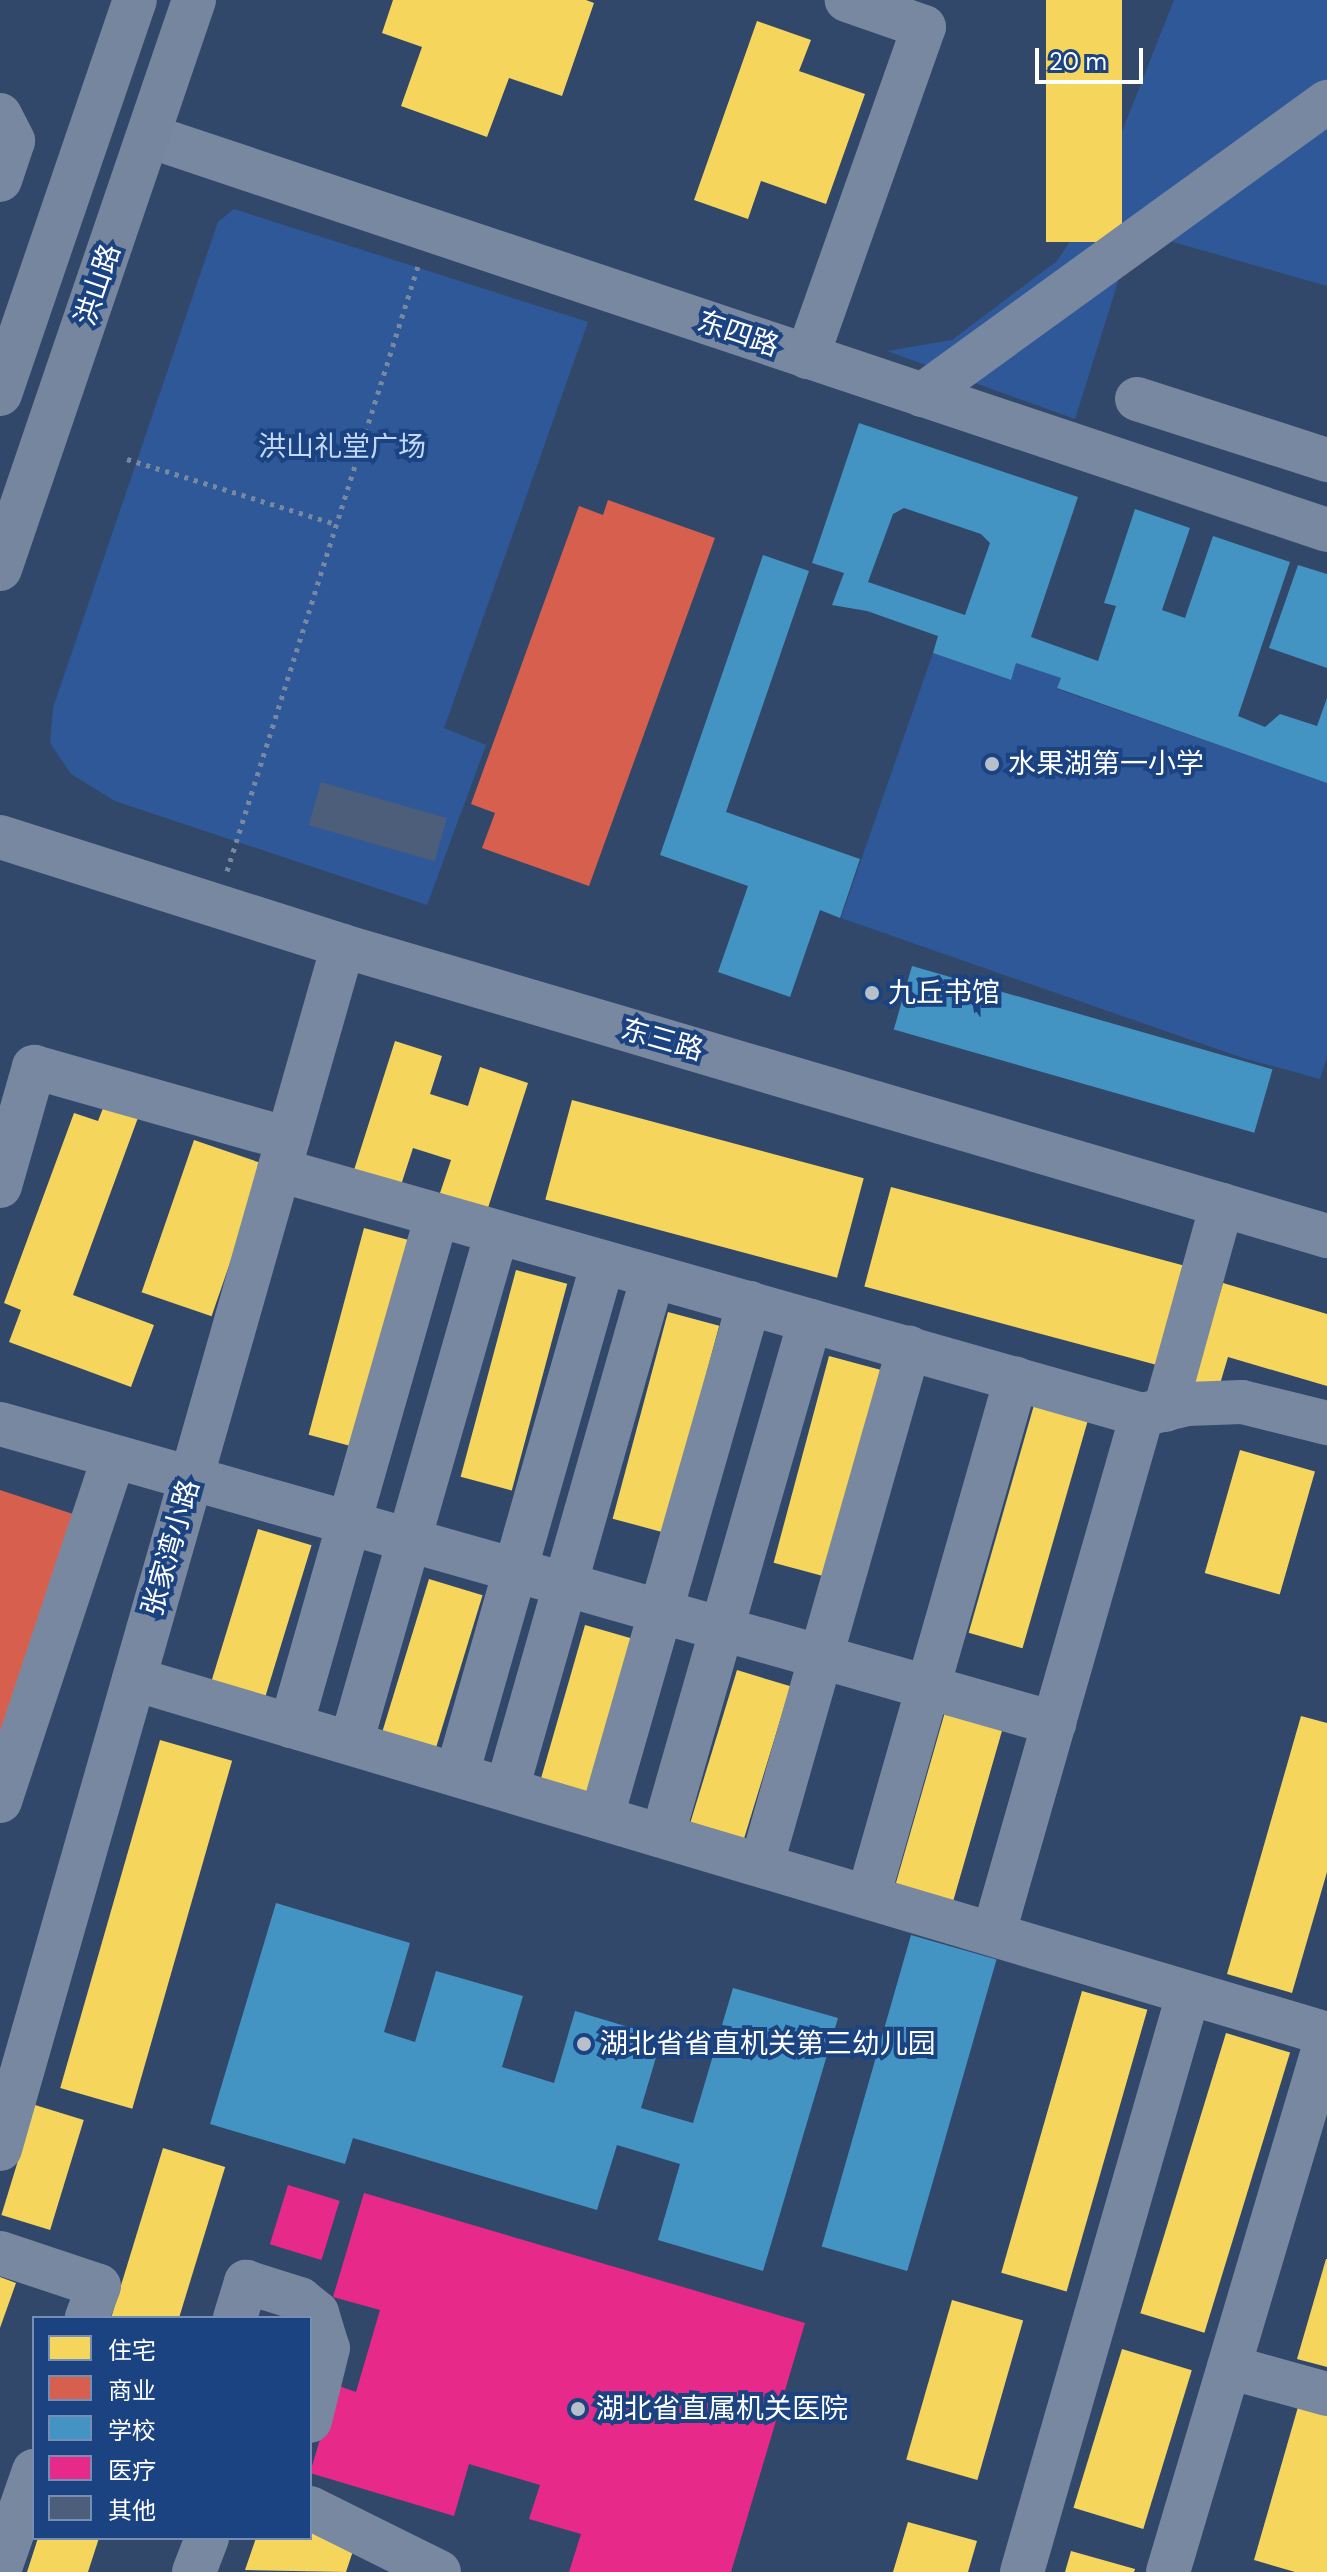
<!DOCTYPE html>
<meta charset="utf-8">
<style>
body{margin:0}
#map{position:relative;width:1327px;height:2572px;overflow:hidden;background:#32486a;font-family:"DM Sans","Noto Sans SC",sans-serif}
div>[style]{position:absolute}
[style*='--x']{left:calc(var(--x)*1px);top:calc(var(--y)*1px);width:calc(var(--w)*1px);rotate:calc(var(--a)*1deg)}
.green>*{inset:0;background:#2f5899}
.homes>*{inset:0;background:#f6d55c;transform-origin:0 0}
.shops>*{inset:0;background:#d6604d}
.schools>*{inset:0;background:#4393c3;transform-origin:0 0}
.health>*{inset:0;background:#e7298a;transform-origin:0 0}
.building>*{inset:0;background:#4c5e7a;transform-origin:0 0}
.path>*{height:5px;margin-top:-2.5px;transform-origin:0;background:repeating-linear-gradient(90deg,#7888a0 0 4px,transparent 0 10px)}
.minor>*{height:44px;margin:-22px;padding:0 22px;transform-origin:22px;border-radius:22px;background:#7888a0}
.major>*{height:44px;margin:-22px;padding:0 22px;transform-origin:22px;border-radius:22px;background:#76869e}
.dots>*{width:22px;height:22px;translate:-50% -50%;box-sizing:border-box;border:4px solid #1b4381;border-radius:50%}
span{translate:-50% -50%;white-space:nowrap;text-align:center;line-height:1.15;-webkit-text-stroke:8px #1b4381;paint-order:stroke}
.street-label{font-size:28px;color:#fff}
.park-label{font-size:28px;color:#c3d8f7}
.poi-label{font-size:28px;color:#fff}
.left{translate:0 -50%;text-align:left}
.legend{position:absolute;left:32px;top:2316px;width:280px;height:224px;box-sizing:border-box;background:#1b4381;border:2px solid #768eb3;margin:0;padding:10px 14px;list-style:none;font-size:24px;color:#fff}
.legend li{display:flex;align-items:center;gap:16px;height:40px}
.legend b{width:40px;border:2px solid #768eb3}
.scale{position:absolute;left:1035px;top:48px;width:108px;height:36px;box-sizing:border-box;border:4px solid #fff;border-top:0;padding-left:10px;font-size:24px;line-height:28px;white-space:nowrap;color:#fff;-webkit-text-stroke:6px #1b4381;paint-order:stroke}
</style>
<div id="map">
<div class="green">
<div style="clip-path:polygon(1174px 0,1327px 0,1327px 286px,1163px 239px,1121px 272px,1075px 419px,887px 351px,952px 340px,1057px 261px,1091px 210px)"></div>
<div style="clip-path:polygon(234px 209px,588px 322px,444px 728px,486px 745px,427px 905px,115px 801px,71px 774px,50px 743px,53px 708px,218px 222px)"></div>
<div style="clip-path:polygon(933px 653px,1010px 680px,1016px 663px,1061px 678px,1057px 689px,1327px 783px,1327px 1057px,1320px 1079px,1243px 1058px,841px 918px)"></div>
</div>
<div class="homes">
<div style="clip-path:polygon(393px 0,586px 0,594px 3px,562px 96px,509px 78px,487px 137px,401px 106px,422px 47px,382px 33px)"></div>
<div style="left:1046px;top:0;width:76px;height:242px"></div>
<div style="clip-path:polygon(757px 21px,811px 40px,799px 71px,865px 94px,826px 204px,761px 181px,748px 219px,694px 200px)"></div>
<div style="clip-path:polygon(395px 1041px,442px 1056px,430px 1094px,468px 1106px,480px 1067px,528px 1083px,487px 1211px,439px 1196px,451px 1160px,413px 1148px,401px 1185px,354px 1170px)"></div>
<div style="left:572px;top:1100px;width:302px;height:103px;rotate:15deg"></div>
<div style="clip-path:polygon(105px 1103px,139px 1115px,73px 1295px,154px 1325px,131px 1387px,9px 1342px,21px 1310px,4px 1303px,74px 1113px,98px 1121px)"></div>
<div style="left:194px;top:1140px;width:74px;height:161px;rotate:19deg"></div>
<div style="left:891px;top:1187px;width:302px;height:103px;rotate:15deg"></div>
<div style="left:364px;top:1228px;width:53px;height:214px;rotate:15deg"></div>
<div style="left:516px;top:1270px;width:53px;height:214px;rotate:15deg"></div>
<div style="clip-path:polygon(1223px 1283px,1327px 1314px,1327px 1386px,1228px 1357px,1217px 1394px,1192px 1387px)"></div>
<div style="left:668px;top:1312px;width:53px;height:214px;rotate:15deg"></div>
<div style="left:829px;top:1356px;width:53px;height:214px;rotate:15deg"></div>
<div style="left:1034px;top:1405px;width:56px;height:237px;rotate:16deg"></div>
<div style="left:1240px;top:1450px;width:78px;height:128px;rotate:16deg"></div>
<div style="left:258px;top:1529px;width:56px;height:159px;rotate:17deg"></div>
<div style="left:429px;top:1579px;width:56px;height:160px;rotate:17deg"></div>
<div style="left:585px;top:1625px;width:57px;height:160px;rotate:16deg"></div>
<div style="left:737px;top:1670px;width:56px;height:159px;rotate:17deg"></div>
<div style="left:945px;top:1712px;width:60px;height:185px;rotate:16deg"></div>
<div style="clip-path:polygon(1301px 1716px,1327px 1723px,1327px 1872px,1292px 1993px,1227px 1974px)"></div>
<div style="left:160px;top:1740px;width:75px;height:362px;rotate:16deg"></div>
<div style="left:1082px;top:1991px;width:68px;height:293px;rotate:16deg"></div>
<div style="left:1226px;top:2033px;width:67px;height:293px;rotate:17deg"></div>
<div style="left:35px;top:2105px;width:51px;height:115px;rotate:17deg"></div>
<div style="left:163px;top:2148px;width:65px;height:178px;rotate:17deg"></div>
<div style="clip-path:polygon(1326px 2259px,1327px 2259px,1327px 2367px,1297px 2359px)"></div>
<div style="clip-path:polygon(0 2277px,16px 2283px,0 2328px)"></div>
<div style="left:952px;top:2300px;width:74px;height:166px;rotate:16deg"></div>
<div style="left:1122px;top:2349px;width:73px;height:166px;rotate:17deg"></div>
<div style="clip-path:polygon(1300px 2400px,1327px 2408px,1327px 2572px,1295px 2572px,1254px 2560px)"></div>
<div style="clip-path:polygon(908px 2522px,977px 2541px,968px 2572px,893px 2572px)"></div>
<div style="clip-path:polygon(310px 2523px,357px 2539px,346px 2572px,245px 2570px,256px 2538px,310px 2538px)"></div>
<div style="clip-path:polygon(38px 2538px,99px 2538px,88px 2572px,27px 2572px)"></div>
<div style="clip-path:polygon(1071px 2551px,1135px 2569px,1134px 2572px,1065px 2572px)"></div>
</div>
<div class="shops">
<div style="clip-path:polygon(608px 500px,715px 538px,589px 886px,482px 848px,495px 813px,471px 804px,579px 506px,603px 515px)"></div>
<div style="clip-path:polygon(0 1490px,79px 1516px,0 1750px)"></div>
</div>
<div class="schools">
<div style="clip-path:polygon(evenodd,859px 423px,1078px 497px,1031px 637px,1098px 661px,1116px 606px,1104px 603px,1135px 509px,1190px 528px,1162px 610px,1185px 618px,1213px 536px,1290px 562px,1238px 716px,1265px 727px,1280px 714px,1317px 726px,1327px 698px,1327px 783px,1057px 688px,1061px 678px,1016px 663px,1011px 680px,933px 653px,938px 636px,867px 611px,832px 605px,844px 573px,812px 563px,859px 423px,904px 508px,981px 534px,990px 543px,965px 615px,868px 582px,893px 514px,904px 508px)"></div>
<div style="clip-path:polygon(763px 555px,809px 571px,726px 812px,860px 859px,840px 918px,820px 910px,790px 997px,718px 972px,748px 886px,660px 855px)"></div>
<div style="clip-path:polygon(1298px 565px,1327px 574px,1327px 668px,1269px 648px)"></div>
<div style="left:912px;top:966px;width:375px;height:66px;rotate:16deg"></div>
<div style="clip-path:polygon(276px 1903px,410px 1943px,384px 2032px,415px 2042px,436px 1971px,523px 1996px,502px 2067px,554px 2083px,575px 2011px,662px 2037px,641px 2108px,693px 2123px,733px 1988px,838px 2018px,763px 2271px,658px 2240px,680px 2164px,617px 2145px,597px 2210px,353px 2138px,345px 2164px,210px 2124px)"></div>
<div style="left:911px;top:1935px;width:89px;height:324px;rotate:16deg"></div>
</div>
<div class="health">
<div style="left:288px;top:2185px;width:54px;height:62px;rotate:17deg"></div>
<div style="clip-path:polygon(364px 2193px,805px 2323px,731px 2572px,569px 2572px,581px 2534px,529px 2519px,540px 2485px,469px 2464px,454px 2516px,310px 2473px,336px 2385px,356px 2392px,380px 2310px,333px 2297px)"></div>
</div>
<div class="building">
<div style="left:321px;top:782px;width:131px;height:45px;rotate:16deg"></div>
</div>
<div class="path">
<div style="--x:127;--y:459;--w:219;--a:17.3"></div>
<div style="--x:227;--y:871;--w:634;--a:-72.48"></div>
</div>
<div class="minor">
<div style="--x:0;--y:115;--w:29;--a:63"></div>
<div style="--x:13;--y:141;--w:41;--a:108.4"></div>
<div style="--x:149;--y:136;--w:1242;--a:18.49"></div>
<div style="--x:807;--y:357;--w:350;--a:-70.5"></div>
<div style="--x:924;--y:27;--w:82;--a:-160.7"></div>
<div style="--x:922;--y:395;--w:500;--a:-35.9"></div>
<div style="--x:1137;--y:399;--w:200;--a:17.8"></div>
<div style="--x:0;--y:837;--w:360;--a:17.6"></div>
<div style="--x:343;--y:946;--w:1026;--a:16.42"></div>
<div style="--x:279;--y:1170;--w:897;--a:15.85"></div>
<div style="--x:1142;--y:1415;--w:538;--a:105.97"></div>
<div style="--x:0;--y:1186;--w:124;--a:-74.1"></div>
<div style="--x:34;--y:1067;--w:264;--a:15.8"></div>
<div style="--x:1165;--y:1410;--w:213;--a:-74.5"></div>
<div style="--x:1142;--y:1415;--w:46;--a:-13.7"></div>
<div style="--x:1187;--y:1404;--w:55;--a:-2.1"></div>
<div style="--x:1242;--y:1402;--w:88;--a:13.9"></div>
<div style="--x:0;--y:1424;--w:1096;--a:15.84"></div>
<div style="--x:134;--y:1679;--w:1245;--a:16.57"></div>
<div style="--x:291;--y:1726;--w:531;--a:-74.05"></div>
<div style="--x:351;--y:1743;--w:531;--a:-74.05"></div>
<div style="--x:457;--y:1774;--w:532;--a:-74.08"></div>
<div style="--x:507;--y:1789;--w:533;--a:-74.11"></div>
<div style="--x:0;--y:1801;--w:362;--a:-71.7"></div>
<div style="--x:602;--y:1816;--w:534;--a:-74.01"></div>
<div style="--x:663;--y:1834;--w:534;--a:-74.01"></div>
<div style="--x:762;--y:1863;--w:536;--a:-74.07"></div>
<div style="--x:869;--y:1894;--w:536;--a:-74.07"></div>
<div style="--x:0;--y:2149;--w:1251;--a:-74.09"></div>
<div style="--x:0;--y:2253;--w:104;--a:18.4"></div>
<div style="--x:99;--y:2286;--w:34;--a:111"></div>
<div style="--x:235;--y:2318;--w:38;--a:-73"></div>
<div style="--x:246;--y:2282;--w:57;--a:17.5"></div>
<div style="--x:300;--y:2299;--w:22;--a:39"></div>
<div style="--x:317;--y:2313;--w:37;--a:73"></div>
<div style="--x:328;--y:2348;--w:75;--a:103.9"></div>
<div style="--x:1229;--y:2367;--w:102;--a:15.4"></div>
<div style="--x:310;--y:2508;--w:144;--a:26.4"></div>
<div style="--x:0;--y:2568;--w:103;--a:-70.7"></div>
<div style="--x:194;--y:2572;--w:36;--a:-69"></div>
<div style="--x:1022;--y:2572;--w:600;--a:-73.95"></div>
<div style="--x:1168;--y:2572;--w:558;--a:-73.45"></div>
</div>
<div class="major">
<div style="--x:0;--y:394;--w:416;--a:-71.1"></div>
<div style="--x:0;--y:569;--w:601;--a:-71.17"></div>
</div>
<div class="dots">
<div style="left:992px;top:764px;background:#b7bfcb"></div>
<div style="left:872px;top:993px;background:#b7bfcb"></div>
<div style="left:584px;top:2044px;background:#b7bfcb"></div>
<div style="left:578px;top:2409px;background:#b7bfcb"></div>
</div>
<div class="street-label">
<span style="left:98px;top:285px;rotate:-71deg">洪山路</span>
<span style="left:738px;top:334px;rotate:19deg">东四路</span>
<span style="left:662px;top:1040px;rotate:16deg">东三路</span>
<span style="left:171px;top:1548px;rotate:-74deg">张家湾小路</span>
</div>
<div class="park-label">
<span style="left:342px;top:447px">洪山礼堂广场</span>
</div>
<div class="poi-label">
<span class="left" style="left:1008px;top:764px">水果湖第一小学</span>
<span class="left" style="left:888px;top:993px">九丘书馆</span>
<span class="left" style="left:600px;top:2044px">湖北省省直机关第三幼儿园</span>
<span class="left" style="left:596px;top:2409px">湖北省直属机关医院</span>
</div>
<ul class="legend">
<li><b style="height:22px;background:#f6d55c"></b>住宅</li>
<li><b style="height:22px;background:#d6604d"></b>商业</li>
<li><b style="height:22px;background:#4393c3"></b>学校</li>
<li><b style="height:22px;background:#e7298a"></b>医疗</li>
<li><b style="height:22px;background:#4c5e7a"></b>其他</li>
</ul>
<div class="scale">20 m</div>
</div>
